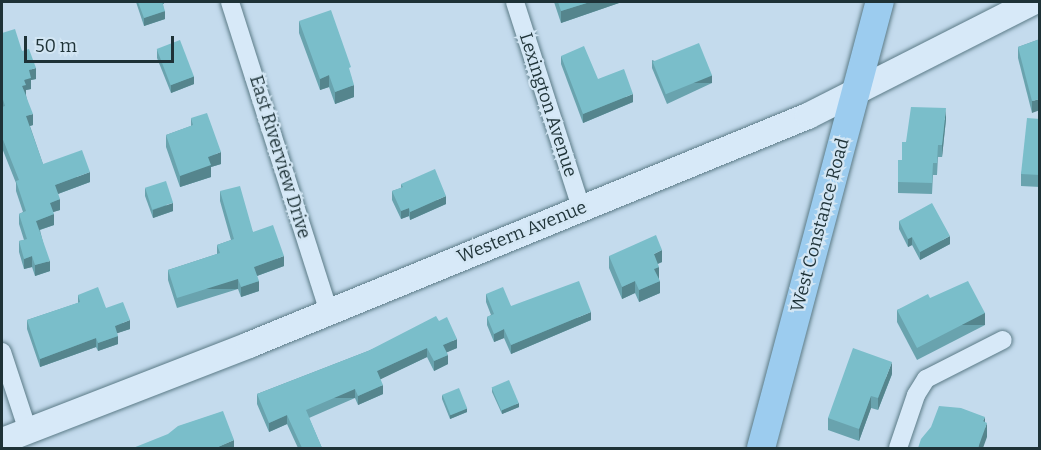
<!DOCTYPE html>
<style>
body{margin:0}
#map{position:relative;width:1041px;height:450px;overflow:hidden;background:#c4dbed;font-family:Bitter,serif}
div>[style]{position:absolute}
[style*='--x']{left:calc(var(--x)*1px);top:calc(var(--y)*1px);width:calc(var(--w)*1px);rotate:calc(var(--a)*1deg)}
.roads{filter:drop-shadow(0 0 2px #5b7b87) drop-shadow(0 0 2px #5b7b87)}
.street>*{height:18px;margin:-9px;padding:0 9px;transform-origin:9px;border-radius:9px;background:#d7e9f8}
.secondary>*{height:26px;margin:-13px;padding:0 13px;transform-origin:13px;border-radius:13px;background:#d7e9f8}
.primary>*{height:28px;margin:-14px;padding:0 14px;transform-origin:14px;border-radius:14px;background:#9cccef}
.wall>*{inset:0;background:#69a3ae}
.shaded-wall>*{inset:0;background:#55858d;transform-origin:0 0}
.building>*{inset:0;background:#7abeca;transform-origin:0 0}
span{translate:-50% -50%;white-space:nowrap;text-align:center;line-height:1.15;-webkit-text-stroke:4.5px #d3e6f4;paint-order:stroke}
.street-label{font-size:18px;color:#1e3237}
.frame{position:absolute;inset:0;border:3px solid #1e3237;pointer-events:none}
.scale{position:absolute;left:24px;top:36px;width:150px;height:27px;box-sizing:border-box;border:3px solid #1e3237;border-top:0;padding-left:8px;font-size:18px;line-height:21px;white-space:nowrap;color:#1e3237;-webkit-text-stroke:4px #d3e6f4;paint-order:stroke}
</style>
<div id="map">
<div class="roads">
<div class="street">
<div style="--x:230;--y:2;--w:325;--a:72.3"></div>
<div style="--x:515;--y:2;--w:216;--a:72.2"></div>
<div style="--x:2;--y:352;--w:83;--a:71.8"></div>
<div style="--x:898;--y:448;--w:56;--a:-71.2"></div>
<div style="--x:916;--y:395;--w:19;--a:-58"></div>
<div style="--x:926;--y:379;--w:86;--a:-26.9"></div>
</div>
<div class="secondary">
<div style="--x:2;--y:441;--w:265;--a:-21.2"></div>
<div style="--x:249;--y:345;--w:604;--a:-22.28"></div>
<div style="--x:808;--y:116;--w:252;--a:-26.9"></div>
</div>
<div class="primary">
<div style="--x:761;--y:448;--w:462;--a:-75.1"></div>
</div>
</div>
<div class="wall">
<div style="clip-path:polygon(136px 2px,164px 2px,164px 4px,163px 4px,165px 19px,144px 26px)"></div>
<div style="clip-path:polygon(554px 2px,619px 2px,619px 3px,561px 23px)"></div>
<div style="clip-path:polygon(299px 21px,351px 76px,354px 97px,335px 104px,329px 87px,320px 90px,299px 33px)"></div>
<div style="clip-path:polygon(2px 33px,22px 51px,36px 79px,31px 80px,31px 89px,26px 90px,26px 95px,33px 125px,30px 126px,43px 164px,90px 182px,58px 194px,60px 210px,53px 212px,54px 225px,40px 230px,50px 271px,35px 276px,32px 267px,24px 269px,19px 252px,19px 241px,24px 240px,19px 224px,19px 214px,23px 212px,16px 191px,16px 183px,2px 148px)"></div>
<div style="clip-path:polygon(1040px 39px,1032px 113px,1018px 58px,1018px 47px)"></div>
<div style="clip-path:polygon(157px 49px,194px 84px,171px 93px,157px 58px)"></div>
<div style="clip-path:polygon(561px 56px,633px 102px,583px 123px,561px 64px)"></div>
<div style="clip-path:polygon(652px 60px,712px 83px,667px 104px,652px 68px)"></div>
<div style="clip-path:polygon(191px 118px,221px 164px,211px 167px,211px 177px,180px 187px,166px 147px,166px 135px,191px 126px)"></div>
<div style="clip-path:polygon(946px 119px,942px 157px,938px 157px,937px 175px,933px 175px,932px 194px,898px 193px,898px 160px,902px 160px,906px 142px)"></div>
<div style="clip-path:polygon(1040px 119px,1040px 187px,1021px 186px,1021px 174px)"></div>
<div style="clip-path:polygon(401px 184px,446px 204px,410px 220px,409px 216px,401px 219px,392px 200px,392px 191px,401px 188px)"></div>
<div style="clip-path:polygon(145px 188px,173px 211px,153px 218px,145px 196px)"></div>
<div style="clip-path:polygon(220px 191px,253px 232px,284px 266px,257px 276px,259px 291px,241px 297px,238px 289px,177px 308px,168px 280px,168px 270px,217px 254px,217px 245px,231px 240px,220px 201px)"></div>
<div style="clip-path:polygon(899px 221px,950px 244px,920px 260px,912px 245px,908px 247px,899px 229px)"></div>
<div style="clip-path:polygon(609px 256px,662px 262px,658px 264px,660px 293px,639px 302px,635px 293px,622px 299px,609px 268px)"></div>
<div style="clip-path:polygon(486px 294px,511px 306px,591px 320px,511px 354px,504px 338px,494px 342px,487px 325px,487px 317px,491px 315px,486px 302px)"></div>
<div style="clip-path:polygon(78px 295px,106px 308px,130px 329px,117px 333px,118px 344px,98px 351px,96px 347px,40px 367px,27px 329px,27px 320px,78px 303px)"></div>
<div style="clip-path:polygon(930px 298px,985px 325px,917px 360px,897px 322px,897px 310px)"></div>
<div style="clip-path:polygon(439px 321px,457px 348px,447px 352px,448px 364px,434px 371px,427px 357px,380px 379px,383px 394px,358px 405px,355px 398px,309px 418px,322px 448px,298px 448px,287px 424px,269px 432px,257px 404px,257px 394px,368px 351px)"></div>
<div style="clip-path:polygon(892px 374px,878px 410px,871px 408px,859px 441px,828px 430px,828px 418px)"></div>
<div style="clip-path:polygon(492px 388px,519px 407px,502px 414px,492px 392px)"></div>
<div style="clip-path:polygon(442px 395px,467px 412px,450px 419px,442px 399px)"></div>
</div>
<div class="shaded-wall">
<div style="clip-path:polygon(590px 2px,619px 2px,619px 3px,561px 23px,561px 11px)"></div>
<div style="clip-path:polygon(165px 11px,165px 19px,144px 26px,144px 18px)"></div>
<div style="clip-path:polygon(36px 68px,36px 79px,31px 80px,31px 89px,26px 90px,26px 95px,22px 86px,29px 70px)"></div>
<div style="clip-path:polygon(329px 75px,329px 87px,320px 90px,320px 79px)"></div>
<div style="left:712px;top:75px;width:8px;height:50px;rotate:90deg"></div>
<div style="clip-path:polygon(194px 76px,194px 84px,171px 93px,171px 85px)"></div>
<div style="clip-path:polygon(354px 85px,354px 97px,335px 104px,335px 92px)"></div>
<div style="clip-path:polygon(633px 94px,633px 102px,583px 123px,583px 114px)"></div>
<div style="clip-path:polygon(1040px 99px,1040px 110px,1032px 113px,1032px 101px)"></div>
<div style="clip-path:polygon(946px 108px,946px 119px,942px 157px,942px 145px)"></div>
<div style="clip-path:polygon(33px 114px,33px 125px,26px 127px,26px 116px)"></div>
<div style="clip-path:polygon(221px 152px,221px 164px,211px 167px,211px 177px,180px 187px,180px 176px,208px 157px)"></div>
<div style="clip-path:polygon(90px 172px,90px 182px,55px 195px,55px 185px)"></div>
<div style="clip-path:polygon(446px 196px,446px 204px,410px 220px,410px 212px)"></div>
<div style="clip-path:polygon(60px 199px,60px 210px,50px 213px,50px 203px)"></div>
<div style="clip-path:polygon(173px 203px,173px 211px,153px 218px,153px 210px)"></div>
<div style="clip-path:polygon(409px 208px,409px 216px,401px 219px,401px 211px)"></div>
<div style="clip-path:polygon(54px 214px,54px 225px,36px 231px,36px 221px)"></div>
<div style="clip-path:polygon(950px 236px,950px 244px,920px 260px,920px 252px)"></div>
<div style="clip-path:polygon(912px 237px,912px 245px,908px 247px,908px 239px)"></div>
<div style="clip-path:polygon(662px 250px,662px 262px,654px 265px,654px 254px)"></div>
<div style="clip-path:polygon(32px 256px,32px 267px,24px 269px,24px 259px)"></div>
<div style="clip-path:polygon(284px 256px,284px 266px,254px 277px,254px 267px)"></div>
<div style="clip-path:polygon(50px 261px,50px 271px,35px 276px,35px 265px)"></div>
<div style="clip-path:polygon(659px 267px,659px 279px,654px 281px,654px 269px)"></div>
<div style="left:238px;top:279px;width:10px;height:64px;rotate:90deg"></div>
<div style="clip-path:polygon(259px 281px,259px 291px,241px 297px,241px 287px)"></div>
<div style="clip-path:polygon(635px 281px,635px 293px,622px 299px,622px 287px)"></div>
<div style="clip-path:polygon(660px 281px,660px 293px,639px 302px,639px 290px)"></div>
<div style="clip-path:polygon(591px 312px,591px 320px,511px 354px,511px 345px)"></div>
<div style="left:985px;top:313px;width:12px;height:76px;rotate:90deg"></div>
<div style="clip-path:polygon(130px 320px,130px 329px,115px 334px,115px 326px)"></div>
<div style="clip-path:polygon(504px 329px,504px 338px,494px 342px,494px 334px)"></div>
<div style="clip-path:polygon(118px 336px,118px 344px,98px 351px,98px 343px)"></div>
<div style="clip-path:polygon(96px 338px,96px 347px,40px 367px,40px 359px)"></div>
<div style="clip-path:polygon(457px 339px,457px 348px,443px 354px,443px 345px)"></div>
<div style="clip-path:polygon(427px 348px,427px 357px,377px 381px,377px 371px)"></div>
<div style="clip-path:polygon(448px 355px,448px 364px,434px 371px,434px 361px)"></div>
<div style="clip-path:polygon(892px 362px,892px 374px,878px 410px,878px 398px)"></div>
<div style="clip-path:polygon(383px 385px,383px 394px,358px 405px,358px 396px)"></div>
<div style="left:355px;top:389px;width:9px;height:53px;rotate:90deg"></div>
<div style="clip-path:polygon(871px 396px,871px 408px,859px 441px,859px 429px)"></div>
<div style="clip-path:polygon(519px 403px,519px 407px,502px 414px,502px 410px)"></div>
<div style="clip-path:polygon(467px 408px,467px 412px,450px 419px,450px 415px)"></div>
<div style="clip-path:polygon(287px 415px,287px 424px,269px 432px,269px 423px)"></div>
<div style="clip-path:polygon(985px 417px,985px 428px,987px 423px,987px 437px,983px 448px,978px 448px,983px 421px)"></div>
<div style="clip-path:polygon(234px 440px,234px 448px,215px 448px)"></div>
</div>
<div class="building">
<div style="clip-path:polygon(138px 2px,162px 2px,165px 11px,144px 18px)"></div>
<div style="clip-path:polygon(558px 2px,590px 2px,561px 11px)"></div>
<div style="clip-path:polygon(331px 10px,351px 67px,349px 68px,354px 85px,335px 92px,329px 75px,320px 79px,299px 21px)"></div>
<div style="clip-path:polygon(15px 29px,22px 51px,29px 49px,36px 68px,29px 70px,31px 78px,24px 80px,26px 85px,22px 86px,33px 114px,26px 116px,43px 164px,82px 150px,90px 172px,55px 185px,60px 199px,50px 203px,54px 214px,36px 221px,50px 261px,35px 265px,32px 256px,24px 259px,19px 241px,27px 239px,19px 214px,26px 211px,16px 181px,19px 180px,2px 137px,2px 107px,5px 106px,2px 96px,2px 33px)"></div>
<div style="clip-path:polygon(1040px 39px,1040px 99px,1032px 101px,1018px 47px)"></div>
<div style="left:180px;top:40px;width:39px;height:25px;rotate:69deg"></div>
<div style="left:699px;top:43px;width:35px;height:50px;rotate:68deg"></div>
<div style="clip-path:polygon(584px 46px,598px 79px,624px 69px,633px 94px,583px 114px,561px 56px)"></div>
<div style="clip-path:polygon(911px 107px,946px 108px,942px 145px,938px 145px,937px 163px,933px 163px,932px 183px,898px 182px,898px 160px,902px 160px,902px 142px,906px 142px)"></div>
<div style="clip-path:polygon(207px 113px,221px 152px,208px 157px,211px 165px,180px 176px,166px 135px,193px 125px,191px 118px)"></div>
<div style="clip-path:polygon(1027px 118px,1040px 119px,1040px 175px,1021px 174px)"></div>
<div style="clip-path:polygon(435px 169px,446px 196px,410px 212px,409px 208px,401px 211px,392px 191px,403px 187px,401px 184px)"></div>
<div style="left:166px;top:181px;width:23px;height:22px;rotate:72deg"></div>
<div style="clip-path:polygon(240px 186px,253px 232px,273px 225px,284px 256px,254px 267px,259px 281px,241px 287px,238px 279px,177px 298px,168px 270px,220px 253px,217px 245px,234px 239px,220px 191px)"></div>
<div style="clip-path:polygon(932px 203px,950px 236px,920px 252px,912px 237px,908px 239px,899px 221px)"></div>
<div style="clip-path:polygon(656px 235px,662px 250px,654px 254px,659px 267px,654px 269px,660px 281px,639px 290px,635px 281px,622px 287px,609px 256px)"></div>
<div style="clip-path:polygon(579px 281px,591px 312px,511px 345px,504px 329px,494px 334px,487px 317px,494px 314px,486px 294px,503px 287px,511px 306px)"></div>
<div style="clip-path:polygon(968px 281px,985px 313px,917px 348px,897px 310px,928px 294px,930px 298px)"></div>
<div style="clip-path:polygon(98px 287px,106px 308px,123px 302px,130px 320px,115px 326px,118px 336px,98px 343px,96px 338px,40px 359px,27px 320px,80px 302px,78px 295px)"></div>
<div style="clip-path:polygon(436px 316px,439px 321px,447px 317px,457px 339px,443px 345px,448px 355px,434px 361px,427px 348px,377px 371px,383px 385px,358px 396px,355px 389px,306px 410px,322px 448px,302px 448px,287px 415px,269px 423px,257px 394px,368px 351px)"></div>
<div style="clip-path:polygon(853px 348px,892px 362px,878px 398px,871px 396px,859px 429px,828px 418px)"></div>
<div style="left:509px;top:380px;width:25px;height:19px;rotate:67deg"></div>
<div style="left:459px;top:388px;width:22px;height:18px;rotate:68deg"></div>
<div style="clip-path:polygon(939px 406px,961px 408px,985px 417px,983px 421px,987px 423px,978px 448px,918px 448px,921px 439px,931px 427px)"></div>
<div style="clip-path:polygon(223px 411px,234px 440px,216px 448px,133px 448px,168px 434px,178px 426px)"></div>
<div style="clip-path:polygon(542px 447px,542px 448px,500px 448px)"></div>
</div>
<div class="street-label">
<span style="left:548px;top:105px;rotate:72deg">Lexington Avenue</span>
<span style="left:280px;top:157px;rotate:73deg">East Riverview Drive</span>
<span style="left:820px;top:225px;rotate:-75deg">West Constance Road</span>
<span style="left:522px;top:232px;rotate:-22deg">Western Avenue</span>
</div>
<div class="frame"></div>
<div class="scale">50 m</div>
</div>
